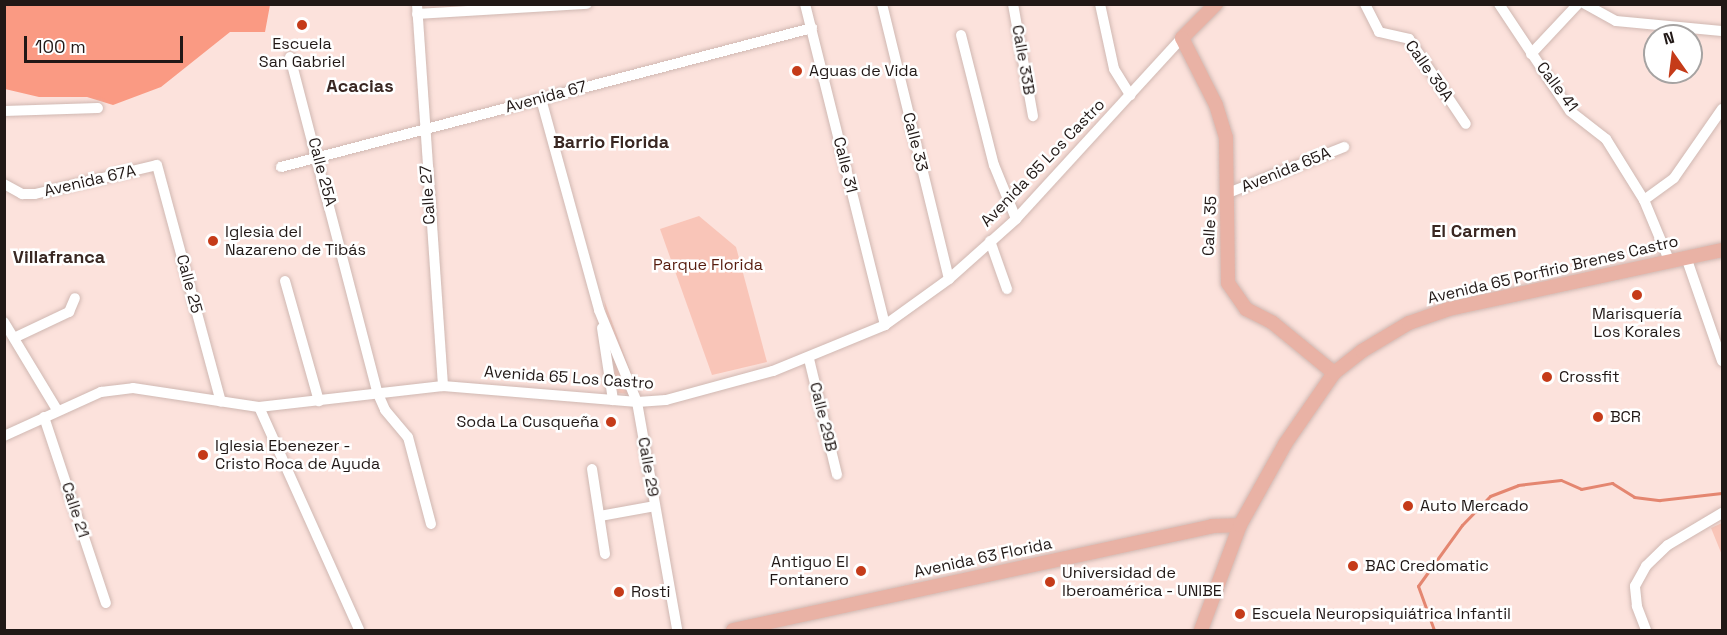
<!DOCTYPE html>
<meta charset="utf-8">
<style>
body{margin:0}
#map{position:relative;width:1727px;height:635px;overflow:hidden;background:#fce2dc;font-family:"Space Grotesk",sans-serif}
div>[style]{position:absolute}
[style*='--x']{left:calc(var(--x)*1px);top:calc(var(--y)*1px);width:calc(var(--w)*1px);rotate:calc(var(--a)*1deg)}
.green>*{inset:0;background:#f9c5b8}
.forest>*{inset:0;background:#fa9a83}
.stream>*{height:3px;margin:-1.5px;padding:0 1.5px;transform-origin:1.5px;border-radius:1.5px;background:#e48670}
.roads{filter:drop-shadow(0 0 2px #d0b8b2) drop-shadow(0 0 2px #d0b8b2)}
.minor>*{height:10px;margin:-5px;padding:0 5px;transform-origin:5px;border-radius:5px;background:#fff}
.major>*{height:14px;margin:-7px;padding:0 7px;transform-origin:7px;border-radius:7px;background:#e9b2a5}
.dots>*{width:16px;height:16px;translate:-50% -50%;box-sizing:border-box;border:3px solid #fff;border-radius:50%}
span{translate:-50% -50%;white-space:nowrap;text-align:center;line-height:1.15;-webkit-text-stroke:5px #fff;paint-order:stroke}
.poi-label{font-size:16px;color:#211816}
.left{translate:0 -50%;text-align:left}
.right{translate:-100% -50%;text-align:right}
.street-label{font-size:16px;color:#211816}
.park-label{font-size:16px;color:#571c0e}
.neighbourhood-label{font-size:18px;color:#392722;font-weight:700}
.frame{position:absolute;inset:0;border:6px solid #211816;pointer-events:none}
.north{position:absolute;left:1643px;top:24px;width:60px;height:60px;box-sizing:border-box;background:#fff;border:2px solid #a6a3a2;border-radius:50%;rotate:346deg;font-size:16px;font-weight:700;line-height:24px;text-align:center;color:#211816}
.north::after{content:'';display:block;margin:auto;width:21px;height:27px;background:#c53b19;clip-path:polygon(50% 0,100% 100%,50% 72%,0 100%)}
.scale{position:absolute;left:24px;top:36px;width:159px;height:27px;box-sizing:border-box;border:3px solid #211816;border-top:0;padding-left:8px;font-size:18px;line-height:21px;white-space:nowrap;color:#211816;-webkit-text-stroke:4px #fff;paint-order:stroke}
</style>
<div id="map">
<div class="green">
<div style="clip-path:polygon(699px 216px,736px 247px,767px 362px,712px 375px,660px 229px)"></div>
<div style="clip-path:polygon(604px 300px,639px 395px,618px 393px)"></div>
<div style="clip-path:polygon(1722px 523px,1722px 555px,1711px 528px)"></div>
</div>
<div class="forest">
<div style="clip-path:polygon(5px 4px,270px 4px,270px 5px,265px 32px,230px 32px,161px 87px,113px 105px,87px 97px,39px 97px,5px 89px)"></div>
</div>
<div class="stream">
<div style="--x:1434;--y:630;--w:47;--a:-110"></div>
<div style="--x:1418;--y:586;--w:75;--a:-54.2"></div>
<div style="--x:1462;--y:525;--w:40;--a:-46"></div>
<div style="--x:1490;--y:496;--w:30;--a:-21"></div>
<div style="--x:1518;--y:485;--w:43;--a:-6.6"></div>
<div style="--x:1561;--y:480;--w:22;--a:24"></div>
<div style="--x:1581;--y:489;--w:32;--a:-11"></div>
<div style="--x:1612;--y:483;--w:26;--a:32"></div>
<div style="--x:1634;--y:497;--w:26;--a:7"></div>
<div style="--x:1660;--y:500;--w:62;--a:-6.4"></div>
</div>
<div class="roads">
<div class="minor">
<div style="--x:417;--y:4;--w:383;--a:86.1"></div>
<div style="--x:805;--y:4;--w:331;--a:76"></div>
<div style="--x:882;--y:4;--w:283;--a:76.3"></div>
<div style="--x:1013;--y:4;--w:114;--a:79.9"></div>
<div style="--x:1100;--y:4;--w:66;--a:77.8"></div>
<div style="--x:1114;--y:69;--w:31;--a:58"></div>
<div style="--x:1365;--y:4;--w:31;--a:63"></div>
<div style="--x:1379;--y:32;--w:31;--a:13"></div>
<div style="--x:1409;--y:39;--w:102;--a:56.2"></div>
<div style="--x:1499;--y:4;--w:128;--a:56.4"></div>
<div style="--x:1570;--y:111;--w:46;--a:37.9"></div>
<div style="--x:1606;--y:139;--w:72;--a:58.1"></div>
<div style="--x:1644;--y:200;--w:65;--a:67.4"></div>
<div style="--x:1585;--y:4;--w:35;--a:29"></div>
<div style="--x:1616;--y:21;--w:106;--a:5.4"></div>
<div style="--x:417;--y:14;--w:170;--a:-3.4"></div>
<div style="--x:961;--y:35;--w:134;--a:75.8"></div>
<div style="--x:994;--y:165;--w:58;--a:67.8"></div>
<div style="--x:1531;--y:54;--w:69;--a:-46.8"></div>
<div style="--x:290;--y:57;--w:348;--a:75.4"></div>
<div style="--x:378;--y:394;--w:17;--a:66"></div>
<div style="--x:385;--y:410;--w:35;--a:50"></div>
<div style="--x:408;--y:437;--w:90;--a:75.2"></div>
<div style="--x:541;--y:99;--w:219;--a:74.6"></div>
<div style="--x:599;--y:310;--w:100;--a:67.6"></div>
<div style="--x:637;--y:402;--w:231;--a:80"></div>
<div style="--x:4;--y:111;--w:94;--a:-1.8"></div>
<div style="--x:281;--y:167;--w:549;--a:-14.67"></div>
<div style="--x:4;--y:184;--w:21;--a:29"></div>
<div style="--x:22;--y:194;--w:13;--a:0"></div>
<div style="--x:35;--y:194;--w:125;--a:-13.4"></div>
<div style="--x:157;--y:165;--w:245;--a:74.9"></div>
<div style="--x:1228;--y:193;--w:125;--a:-21.6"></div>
<div style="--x:1644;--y:200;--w:37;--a:-36"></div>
<div style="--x:1674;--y:178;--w:84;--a:-55.2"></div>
<div style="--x:990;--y:241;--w:51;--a:70.5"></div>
<div style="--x:1686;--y:257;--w:110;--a:70.9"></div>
<div style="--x:285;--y:281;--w:125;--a:74.2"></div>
<div style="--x:4;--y:322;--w:103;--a:58.9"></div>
<div style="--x:602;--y:328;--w:73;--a:81.3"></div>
<div style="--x:16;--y:337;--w:59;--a:-25.3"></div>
<div style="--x:69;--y:312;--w:15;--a:-67"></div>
<div style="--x:809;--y:359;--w:119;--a:76.4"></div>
<div style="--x:259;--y:407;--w:244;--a:65.8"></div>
<div style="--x:44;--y:417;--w:196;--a:71.6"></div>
<div style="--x:4;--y:436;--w:107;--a:-24.4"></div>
<div style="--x:101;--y:392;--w:32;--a:-7"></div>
<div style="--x:133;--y:388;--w:127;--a:8.6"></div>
<div style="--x:259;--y:407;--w:185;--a:-6.5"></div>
<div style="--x:443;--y:386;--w:195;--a:4.7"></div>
<div style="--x:637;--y:402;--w:29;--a:-4"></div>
<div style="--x:666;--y:400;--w:111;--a:-15.2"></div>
<div style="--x:773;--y:371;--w:121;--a:-22.3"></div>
<div style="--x:885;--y:325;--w:79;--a:-35.7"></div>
<div style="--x:949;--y:279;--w:90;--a:-41.8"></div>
<div style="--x:1016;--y:219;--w:246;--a:-47.5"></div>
<div style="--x:592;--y:469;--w:86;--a:81.3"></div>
<div style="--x:600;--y:516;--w:56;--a:-10.3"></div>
<div style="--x:1646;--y:630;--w:26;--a:-111"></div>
<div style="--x:1637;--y:606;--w:20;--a:-96"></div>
<div style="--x:1635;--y:586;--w:23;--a:-61"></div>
<div style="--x:1646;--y:566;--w:30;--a:-44"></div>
<div style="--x:1668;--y:545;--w:63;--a:-30.7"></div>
</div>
<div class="major">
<div style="--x:1216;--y:4;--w:48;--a:135"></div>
<div style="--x:1182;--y:38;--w:75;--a:63.1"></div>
<div style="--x:1216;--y:105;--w:34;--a:73"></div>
<div style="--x:1226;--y:137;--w:146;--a:89.2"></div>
<div style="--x:1228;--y:283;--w:32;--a:55"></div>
<div style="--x:1246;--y:309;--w:30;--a:27"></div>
<div style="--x:1273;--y:323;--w:79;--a:39.3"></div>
<div style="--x:733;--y:630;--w:490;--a:-12.2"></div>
<div style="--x:1212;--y:526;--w:28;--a:-2"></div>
<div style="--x:1201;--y:630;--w:112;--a:-69.6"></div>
<div style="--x:1240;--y:525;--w:93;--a:-60.9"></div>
<div style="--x:1285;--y:444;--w:86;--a:-55.4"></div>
<div style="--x:1334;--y:373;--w:36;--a:-38"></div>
<div style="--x:1362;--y:351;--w:55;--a:-30.8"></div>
<div style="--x:1409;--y:323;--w:42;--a:-19.3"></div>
<div style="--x:1449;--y:309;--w:279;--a:-12.2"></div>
</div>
</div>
<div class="dots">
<div style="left:302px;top:25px;background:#c53b19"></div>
<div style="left:797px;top:71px;background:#c53b19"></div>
<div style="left:213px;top:241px;background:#c53b19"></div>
<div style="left:1637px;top:295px;background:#c53b19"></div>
<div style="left:1547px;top:377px;background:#c53b19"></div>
<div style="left:1598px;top:417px;background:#c53b19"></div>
<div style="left:611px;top:422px;background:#c53b19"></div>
<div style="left:203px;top:455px;background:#c53b19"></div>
<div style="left:1408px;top:506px;background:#c53b19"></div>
<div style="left:1353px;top:566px;background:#c53b19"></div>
<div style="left:861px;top:571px;background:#c53b19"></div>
<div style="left:1050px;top:582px;background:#c53b19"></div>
<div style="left:619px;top:592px;background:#c53b19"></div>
<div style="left:1240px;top:614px;background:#c53b19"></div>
</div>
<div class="poi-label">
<span style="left:302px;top:53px">Escuela<br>San Gabriel</span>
<span class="left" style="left:809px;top:71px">Aguas de Vida</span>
<span class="left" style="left:225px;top:241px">Iglesia del<br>Nazareno de Tibás</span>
<span style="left:1637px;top:323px">Marisquería<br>Los Korales</span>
<span class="left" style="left:1559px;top:377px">Crossfit</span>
<span class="left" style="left:1610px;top:417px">BCR</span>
<span class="right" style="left:599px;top:422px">Soda La Cusqueña</span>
<span class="left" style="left:215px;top:455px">Iglesia Ebenezer -<br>Cristo Roca de Ayuda</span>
<span class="left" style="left:1420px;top:506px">Auto Mercado</span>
<span class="right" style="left:849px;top:571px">Antiguo El<br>Fontanero</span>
<span class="left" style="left:1365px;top:566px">BAC Credomatic</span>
<span class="left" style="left:1062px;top:582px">Universidad de<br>Iberoamérica - UNIBE</span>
<span class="left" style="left:631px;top:592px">Rosti</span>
<span class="left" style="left:1252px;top:614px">Escuela Neuropsiquiátrica Infantil</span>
</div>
<div class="street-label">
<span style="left:1023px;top:60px;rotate:80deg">Calle 33B</span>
<span style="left:1429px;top:71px;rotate:55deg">Calle 39A</span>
<span style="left:1557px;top:87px;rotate:53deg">Calle 41</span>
<span style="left:546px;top:97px;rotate:-15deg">Avenida 67</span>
<span style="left:915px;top:142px;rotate:76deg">Calle 33</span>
<span style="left:1043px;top:163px;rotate:-46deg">Avenida 65 Los Castro</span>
<span style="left:845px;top:165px;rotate:76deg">Calle 31</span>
<span style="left:1286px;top:170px;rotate:-22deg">Avenida 65A</span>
<span style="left:322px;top:172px;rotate:75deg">Calle 25A</span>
<span style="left:90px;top:181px;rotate:-13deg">Avenida 67A</span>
<span style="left:428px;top:195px;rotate:-94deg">Calle 27</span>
<span style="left:1210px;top:226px;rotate:-87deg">Calle 35</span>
<span style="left:1553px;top:270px;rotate:-13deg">Avenida 65 Porfirio Brenes Castro</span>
<span style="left:189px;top:284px;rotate:75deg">Calle 25</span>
<span style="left:569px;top:378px;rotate:4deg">Avenida 65 Los Castro</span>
<span style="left:823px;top:417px;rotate:76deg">Calle 29B</span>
<span style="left:648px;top:467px;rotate:80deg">Calle 29</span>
<span style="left:75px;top:510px;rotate:72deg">Calle 21</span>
<span style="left:983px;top:558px;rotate:-12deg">Avenida 63 Florida</span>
</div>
<div class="park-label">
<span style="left:708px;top:265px">Parque Florida</span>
</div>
<div class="neighbourhood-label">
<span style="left:360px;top:86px">Acacias</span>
<span style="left:611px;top:142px">Barrio Florida</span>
<span style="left:1474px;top:231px">El Carmen</span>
<span style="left:59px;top:257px">Villafranca</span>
</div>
<div class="frame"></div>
<div class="north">N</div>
<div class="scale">100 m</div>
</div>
